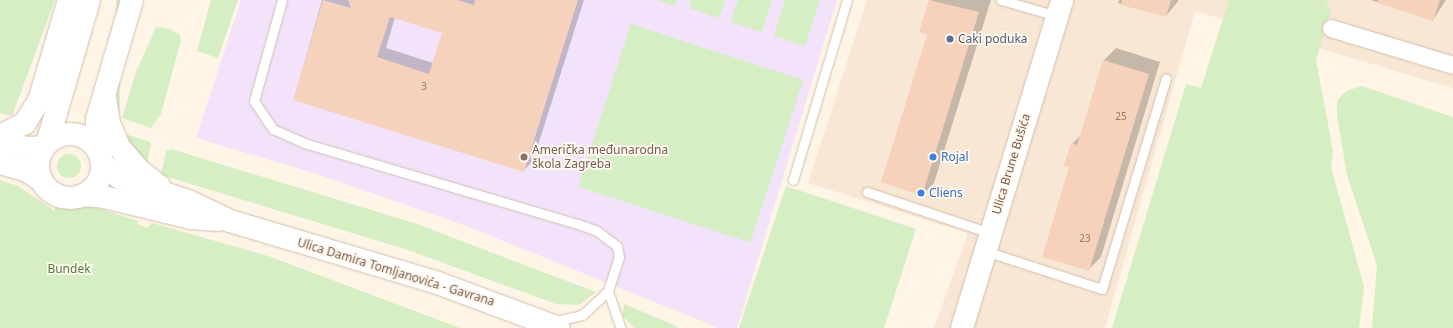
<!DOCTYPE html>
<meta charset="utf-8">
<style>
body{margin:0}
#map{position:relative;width:1453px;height:328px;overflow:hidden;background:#fef5e7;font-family:"Noto Sans",sans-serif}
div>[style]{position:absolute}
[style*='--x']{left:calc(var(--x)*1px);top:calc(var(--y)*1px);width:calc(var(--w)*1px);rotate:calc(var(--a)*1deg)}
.residential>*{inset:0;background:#f7e7d4}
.education>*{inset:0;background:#f2e3fb}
.green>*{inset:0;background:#d5eec3;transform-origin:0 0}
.round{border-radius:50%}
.shadow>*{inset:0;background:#0003}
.building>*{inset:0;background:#f6d2bc}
.roads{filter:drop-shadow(0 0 1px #d4beae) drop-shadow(0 0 1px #d4beae)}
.service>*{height:9px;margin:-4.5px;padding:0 4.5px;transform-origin:4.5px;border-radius:4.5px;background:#fff}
.minor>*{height:17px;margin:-8.5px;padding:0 8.5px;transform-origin:8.5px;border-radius:8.5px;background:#fff}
.tertiary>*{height:22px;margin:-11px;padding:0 11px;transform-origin:11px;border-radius:11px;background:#fff}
.tertiary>.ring{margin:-11px;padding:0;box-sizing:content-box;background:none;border:22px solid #fff;border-radius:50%}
.dots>*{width:11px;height:11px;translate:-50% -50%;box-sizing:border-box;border:2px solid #fff9ef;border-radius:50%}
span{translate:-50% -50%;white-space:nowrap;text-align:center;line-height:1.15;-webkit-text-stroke:3.5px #fff9ef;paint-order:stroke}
.number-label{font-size:10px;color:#9a7765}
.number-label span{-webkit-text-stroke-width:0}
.service-label{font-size:12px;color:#4e5e75}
.left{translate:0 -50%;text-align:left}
.education-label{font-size:12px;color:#785e54}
.shop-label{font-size:12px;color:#366cbe}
.street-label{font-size:12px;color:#7b5948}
.park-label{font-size:12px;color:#507c3c}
</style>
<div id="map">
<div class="residential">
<div style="clip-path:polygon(867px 0,1453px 0,1453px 88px,1195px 11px,1105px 328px,934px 328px,968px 233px,808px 183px)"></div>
</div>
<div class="education">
<div style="clip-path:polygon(241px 0,837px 0,737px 328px,719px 328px,466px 226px,320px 175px,196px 138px)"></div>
</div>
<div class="green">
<div style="clip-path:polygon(0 0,55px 0,12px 116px,0 113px)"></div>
<div style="left:116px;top:0;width:4px;height:111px"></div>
<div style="clip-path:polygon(211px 0,238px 0,218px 58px,197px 51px)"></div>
<div style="clip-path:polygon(656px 0,677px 0,675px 6px)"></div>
<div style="clip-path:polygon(691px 0,725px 0,719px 18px,689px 8px)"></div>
<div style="clip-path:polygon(738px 0,772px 0,762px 32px,731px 22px)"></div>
<div style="clip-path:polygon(785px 0,820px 0,805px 46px,774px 36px)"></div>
<div style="clip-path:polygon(1229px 0,1329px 0,1326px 7px,1331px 8px,1316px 60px,1333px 151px,1331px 167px,1364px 287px,1359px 328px,1112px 328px,1186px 84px,1201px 88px)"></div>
<div style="left:631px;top:24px;width:181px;height:171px;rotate:18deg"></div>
<div style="clip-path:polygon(156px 27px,170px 29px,180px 35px,181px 40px,161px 114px,151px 128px,122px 118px,136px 72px)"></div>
<div style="clip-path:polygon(1362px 86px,1453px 117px,1453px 328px,1372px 328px,1377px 265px,1347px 175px,1337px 116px,1337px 101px,1346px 91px)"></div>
<div style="clip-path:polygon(125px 134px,151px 142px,147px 166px,136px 159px)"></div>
<div style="clip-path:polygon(171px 149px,414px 223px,596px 292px,579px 305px,556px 304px,405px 249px,161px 175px,166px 151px)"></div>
<div class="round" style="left:57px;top:154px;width:24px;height:24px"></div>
<div style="clip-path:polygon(0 180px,18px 186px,55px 211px,55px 208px,94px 207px,138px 221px,137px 224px,147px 228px,152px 223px,268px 256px,460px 328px,0 328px)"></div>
<div style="clip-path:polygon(786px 186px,916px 229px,884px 328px,739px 328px)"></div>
<div style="clip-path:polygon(624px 304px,674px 325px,679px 328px,634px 328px,623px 316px)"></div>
</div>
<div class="shadow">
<div style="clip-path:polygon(evenodd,322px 0,584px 0,533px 161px,524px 170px,294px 99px,322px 0,395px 17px,443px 32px,433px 63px,386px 48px,395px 17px)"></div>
<div style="clip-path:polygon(930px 0,991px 0,934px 183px,922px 195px,928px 34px,921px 32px)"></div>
<div style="clip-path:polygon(1119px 0,1179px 0,1166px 16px,1118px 3px)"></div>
<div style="clip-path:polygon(1371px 0,1446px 0,1433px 20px)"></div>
<div style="clip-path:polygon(1116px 48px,1160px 62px,1101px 257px,1088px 270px,1071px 167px,1072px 144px,1081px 135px,1104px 60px)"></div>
</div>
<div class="building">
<div style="clip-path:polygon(evenodd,323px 0,351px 8px,348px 0,457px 0,474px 5px,475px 0,578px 0,524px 172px,293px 100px,323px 0,390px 17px,442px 33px,429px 74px,377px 57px,390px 17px)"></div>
<div style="clip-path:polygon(929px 0,979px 12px,922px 196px,881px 182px,927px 35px,919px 32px)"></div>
<div style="clip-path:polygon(1122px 0,1171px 0,1166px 17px,1121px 5px)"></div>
<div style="clip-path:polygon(1378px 0,1440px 0,1433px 21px,1378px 3px)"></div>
<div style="clip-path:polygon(1103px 60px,1149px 74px,1089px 271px,1042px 257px,1069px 167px,1064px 166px,1071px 143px,1077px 145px)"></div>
</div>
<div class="roads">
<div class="service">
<div style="--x:282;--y:0;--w:105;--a:105.5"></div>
<div style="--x:254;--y:101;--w:34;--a:56"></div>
<div style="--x:273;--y:129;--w:34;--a:24"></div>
<div style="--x:304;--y:143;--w:286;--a:16.5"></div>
<div style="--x:578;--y:224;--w:20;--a:20"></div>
<div style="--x:597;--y:231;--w:25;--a:37"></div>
<div style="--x:617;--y:246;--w:11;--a:80"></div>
<div style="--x:619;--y:257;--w:36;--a:108"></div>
<div style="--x:608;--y:291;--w:35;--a:137"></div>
<div style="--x:582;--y:315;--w:28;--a:167"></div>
<div style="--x:1001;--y:0;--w:58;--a:15.9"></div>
<div style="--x:793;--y:180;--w:188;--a:-73.3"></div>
<div style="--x:867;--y:192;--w:130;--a:18.4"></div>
<div style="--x:985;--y:251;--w:123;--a:18"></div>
<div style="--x:1102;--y:289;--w:220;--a:-73.1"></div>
<div style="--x:608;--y:291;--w:39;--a:71"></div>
</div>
<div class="minor">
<div style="--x:1331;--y:28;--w:127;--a:16.9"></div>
</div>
<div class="tertiary">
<div style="--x:105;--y:98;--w:25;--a:81"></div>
<div style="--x:109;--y:123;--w:26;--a:67"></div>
<div style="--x:119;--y:147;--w:30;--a:49"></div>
<div style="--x:139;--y:170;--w:26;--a:39"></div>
<div class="ring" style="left:38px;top:134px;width:42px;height:42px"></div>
<div style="--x:0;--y:136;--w:28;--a:-27"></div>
<div style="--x:25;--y:123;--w:26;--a:-58"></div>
<div style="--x:39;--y:101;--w:105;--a:-73.5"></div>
<div style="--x:0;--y:141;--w:28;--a:15"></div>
<div style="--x:27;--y:148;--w:17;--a:-3"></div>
<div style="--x:47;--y:144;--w:150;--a:-73.7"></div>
<div style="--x:97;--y:149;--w:30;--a:-90"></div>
<div style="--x:97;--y:119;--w:124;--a:-73.6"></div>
<div style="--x:0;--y:163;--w:29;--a:16"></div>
<div style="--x:28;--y:171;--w:17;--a:36"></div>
<div style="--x:102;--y:163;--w:23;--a:40"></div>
<div style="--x:120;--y:178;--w:72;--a:18.7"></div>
<div style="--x:188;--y:201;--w:47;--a:25.5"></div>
<div style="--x:230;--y:221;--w:214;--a:16.6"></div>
<div style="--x:435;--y:282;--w:132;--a:20.4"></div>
<div style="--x:83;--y:195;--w:21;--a:5"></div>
<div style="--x:104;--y:197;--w:89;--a:13.6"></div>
<div style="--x:191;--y:218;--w:28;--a:4"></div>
<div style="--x:962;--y:328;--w:343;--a:-73"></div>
</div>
</div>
<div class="dots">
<div style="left:950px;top:39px;background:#5c6f8a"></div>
<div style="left:524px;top:157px;background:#8d6e63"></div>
<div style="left:933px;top:157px;background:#3f7fe0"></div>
<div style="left:921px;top:193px;background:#3f7fe0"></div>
</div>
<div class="number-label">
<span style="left:424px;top:87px">3</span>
<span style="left:1121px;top:117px">25</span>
<span style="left:1085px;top:239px">23</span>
</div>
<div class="service-label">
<span class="left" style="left:958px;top:39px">Caki poduka</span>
</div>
<div class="education-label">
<span class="left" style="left:532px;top:157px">Američka međunarodna<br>škola Zagreba</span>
</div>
<div class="shop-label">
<span class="left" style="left:941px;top:157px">Rojal</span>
<span class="left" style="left:929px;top:193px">Cliens</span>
</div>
<div class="street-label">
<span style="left:1011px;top:164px;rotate:-73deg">Ulica Brune Bušića</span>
<span style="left:396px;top:272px;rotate:17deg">Ulica Damira Tomljanovića - Gavrana</span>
</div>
<div class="park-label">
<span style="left:69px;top:269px">Bundek</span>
</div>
</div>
